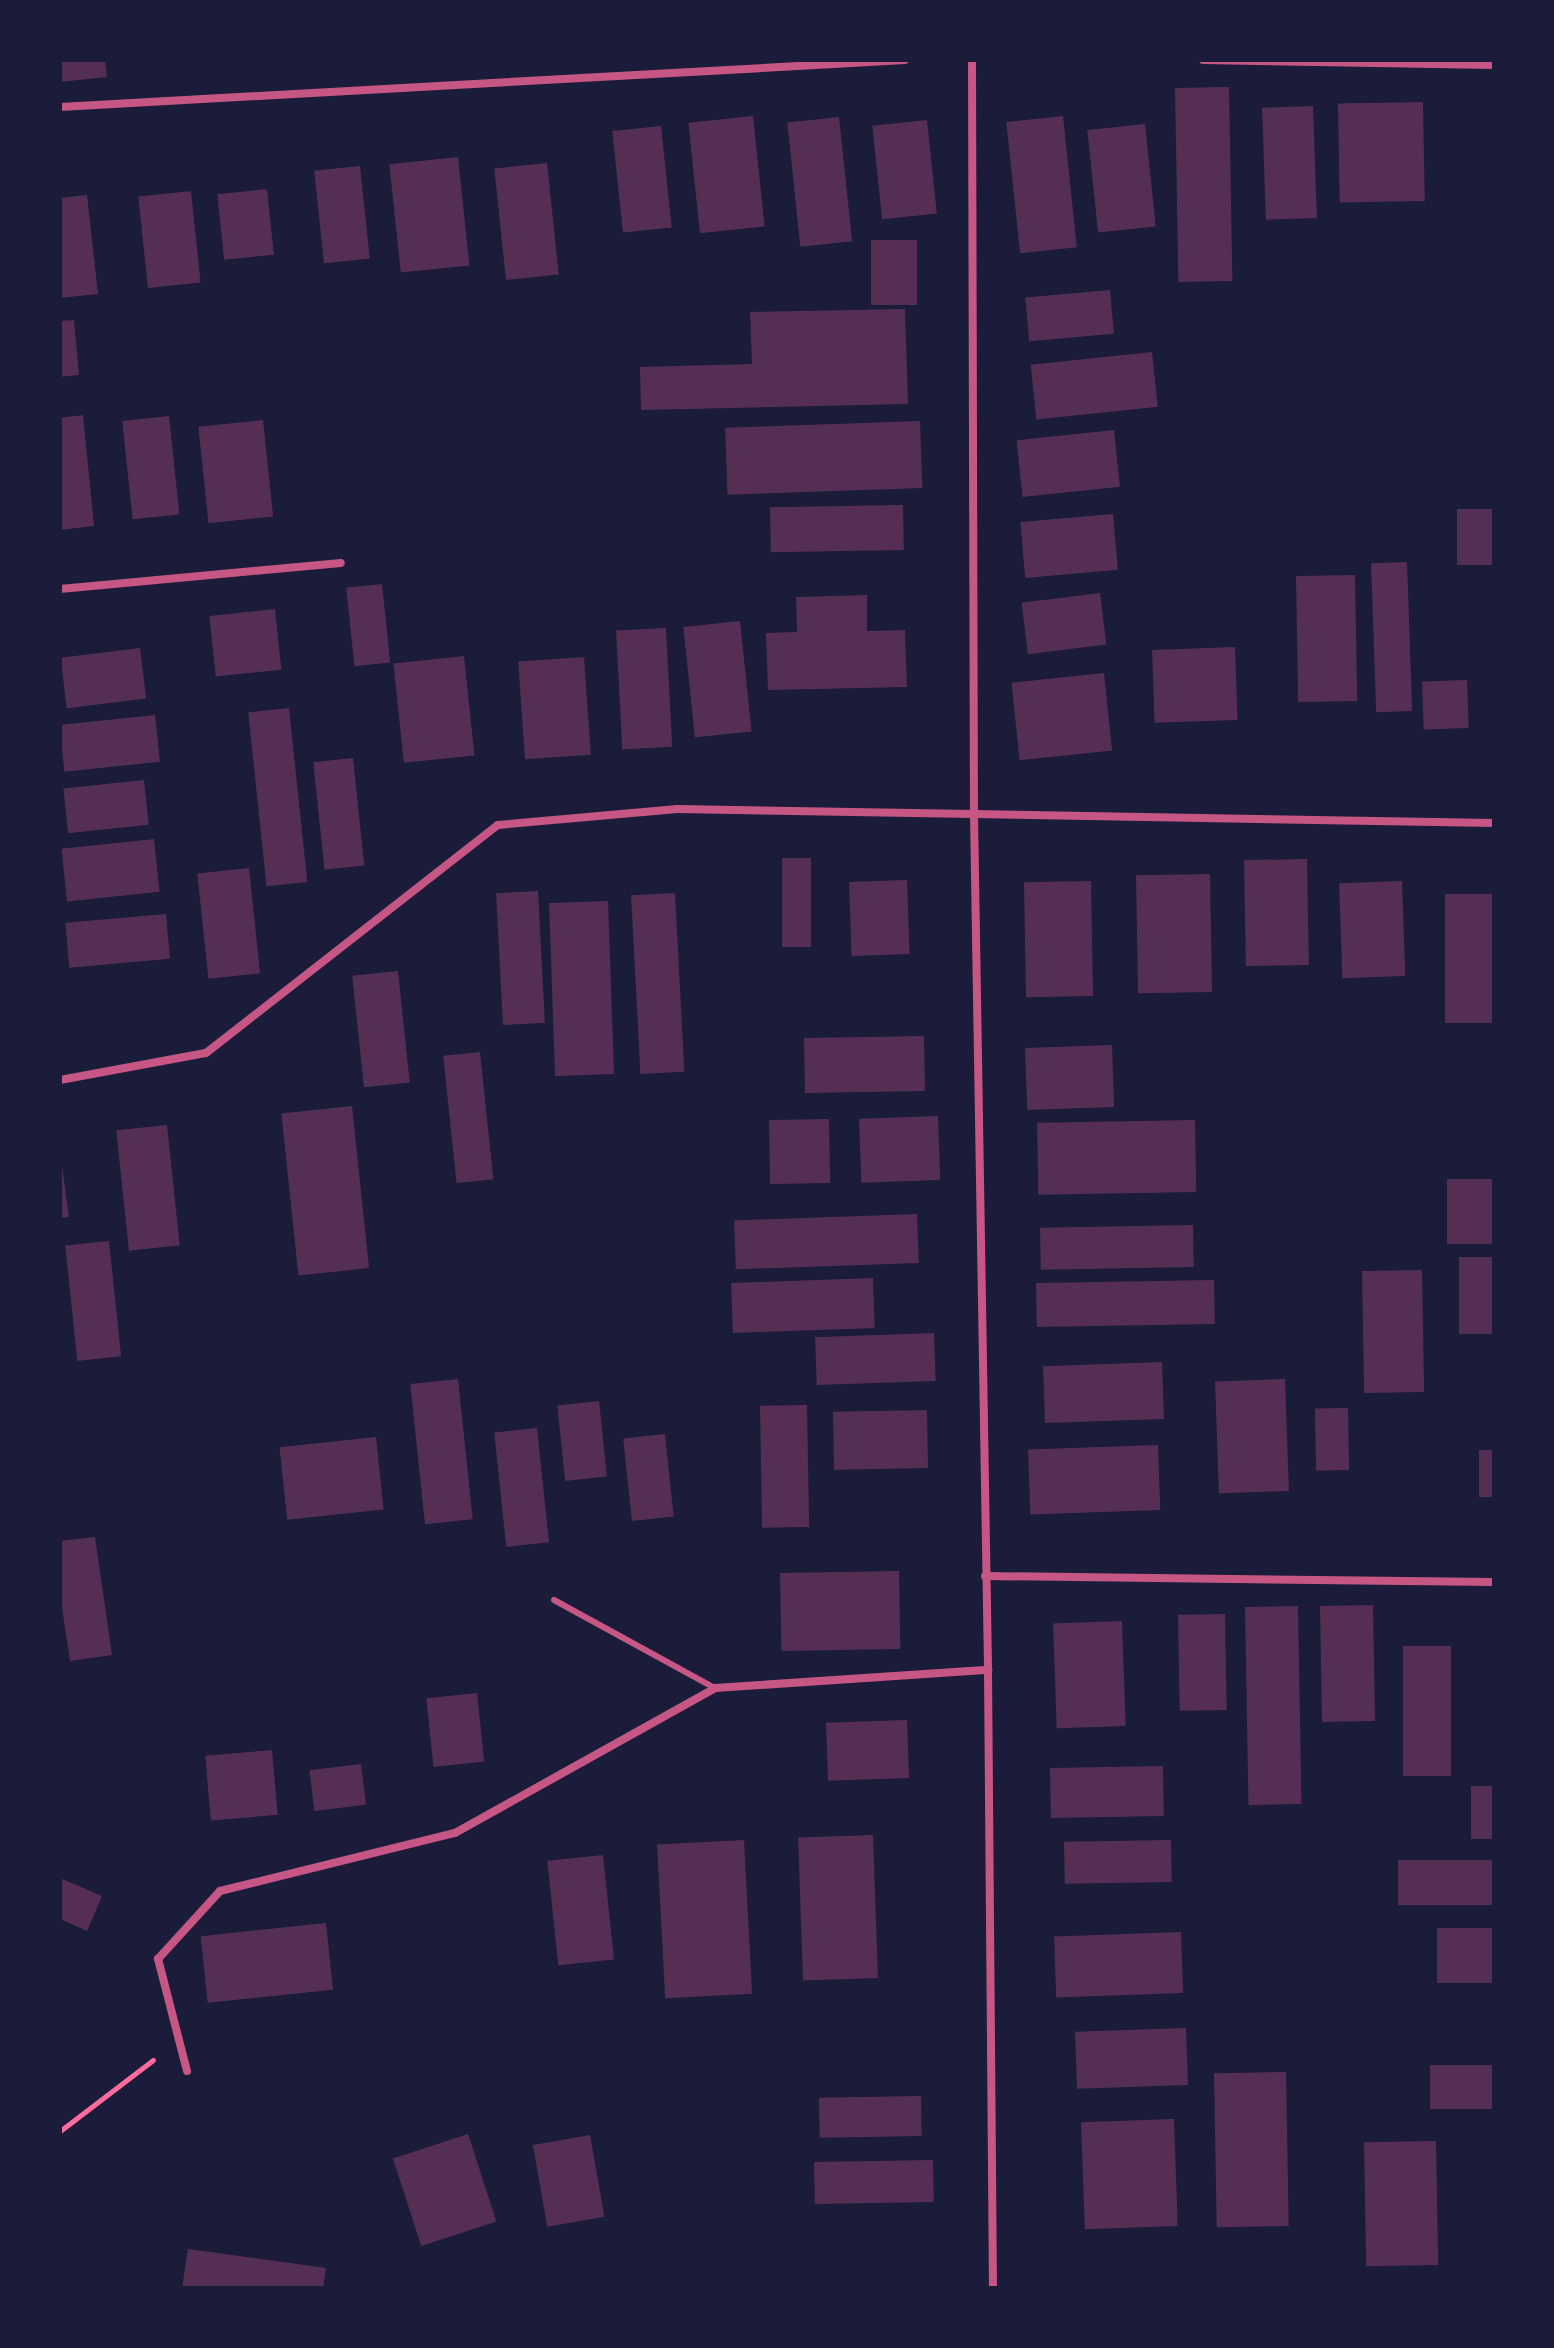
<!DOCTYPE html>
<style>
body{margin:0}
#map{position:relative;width:1554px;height:2348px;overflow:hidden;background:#1b1b3a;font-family:"Asap Condensed",sans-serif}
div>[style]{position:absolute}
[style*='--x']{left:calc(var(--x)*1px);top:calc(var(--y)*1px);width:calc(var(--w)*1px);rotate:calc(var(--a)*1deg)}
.building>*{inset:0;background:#542f53;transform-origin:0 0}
.path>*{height:5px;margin:-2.5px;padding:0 2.5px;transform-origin:2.5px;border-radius:2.5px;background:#ff6b9d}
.service>*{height:6px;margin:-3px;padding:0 3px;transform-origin:3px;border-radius:3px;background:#c65784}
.minor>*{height:8px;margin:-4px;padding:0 4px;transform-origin:4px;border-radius:4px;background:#c65784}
span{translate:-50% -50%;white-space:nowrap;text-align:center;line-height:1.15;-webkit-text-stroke:8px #1b1b3a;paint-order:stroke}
.frame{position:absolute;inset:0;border:62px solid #1b1b3a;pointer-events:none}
</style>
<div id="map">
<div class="building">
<div style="clip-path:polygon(60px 60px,105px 60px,107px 77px,60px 82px)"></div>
<div style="left:1229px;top:87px;width:194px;height:54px;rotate:89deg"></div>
<div style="left:1423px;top:102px;width:99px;height:85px;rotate:89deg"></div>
<div style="left:1313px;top:106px;width:112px;height:51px;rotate:88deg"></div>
<div style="left:753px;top:116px;width:111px;height:65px;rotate:84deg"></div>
<div style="left:1063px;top:116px;width:132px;height:57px;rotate:84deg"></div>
<div style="left:839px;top:117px;width:125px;height:52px;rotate:84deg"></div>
<div style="left:927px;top:120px;width:94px;height:55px;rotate:84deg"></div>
<div style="left:1145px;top:124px;width:103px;height:58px;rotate:84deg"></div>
<div style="left:661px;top:126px;width:102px;height:49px;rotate:84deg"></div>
<div style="left:458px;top:157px;width:109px;height:69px;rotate:84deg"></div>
<div style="left:547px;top:163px;width:112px;height:53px;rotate:84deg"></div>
<div style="left:360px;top:166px;width:93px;height:46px;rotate:84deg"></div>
<div style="left:267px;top:189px;width:66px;height:50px;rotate:84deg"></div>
<div style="left:191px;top:191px;width:92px;height:53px;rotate:84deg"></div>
<div style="clip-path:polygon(87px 195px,98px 294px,60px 298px,60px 198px)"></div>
<div style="left:871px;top:240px;width:46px;height:65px"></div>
<div style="left:1110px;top:290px;width:44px;height:85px;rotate:85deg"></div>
<div style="clip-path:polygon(905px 309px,908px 404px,641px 410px,640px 367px,752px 364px,750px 312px)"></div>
<div style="clip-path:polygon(74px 320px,79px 375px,60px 377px,60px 321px)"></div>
<div style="left:1152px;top:352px;width:55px;height:122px;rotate:84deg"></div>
<div style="clip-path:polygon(83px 415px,94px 526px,60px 530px,60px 418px)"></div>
<div style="left:169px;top:416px;width:99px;height:47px;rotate:84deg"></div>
<div style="left:263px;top:420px;width:97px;height:65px;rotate:84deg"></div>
<div style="left:920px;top:421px;width:67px;height:195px;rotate:88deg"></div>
<div style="left:1114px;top:430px;width:57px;height:98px;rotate:84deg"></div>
<div style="left:903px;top:505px;width:45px;height:133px;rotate:89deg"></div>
<div style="left:1494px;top:509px;width:56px;height:37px;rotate:90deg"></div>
<div style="left:1113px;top:514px;width:56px;height:93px;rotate:85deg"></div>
<div style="left:1407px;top:562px;width:149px;height:36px;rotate:88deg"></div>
<div style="left:1355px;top:575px;width:126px;height:59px;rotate:89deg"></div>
<div style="left:382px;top:584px;width:79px;height:36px;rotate:84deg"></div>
<div style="left:1100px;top:593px;width:52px;height:79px;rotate:83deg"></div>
<div style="clip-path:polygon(867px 595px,867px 631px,905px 630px,907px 687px,768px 690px,766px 633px,797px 632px,796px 597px)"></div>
<div style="left:275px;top:609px;width:61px;height:66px;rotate:84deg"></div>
<div style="left:740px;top:621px;width:111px;height:57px;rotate:84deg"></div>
<div style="left:666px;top:628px;width:119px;height:50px;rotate:87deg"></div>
<div style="left:1235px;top:647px;width:73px;height:83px;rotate:88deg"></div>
<div style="left:140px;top:648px;width:51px;height:80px;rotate:83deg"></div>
<div style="left:464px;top:656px;width:100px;height:71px;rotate:84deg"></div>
<div style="left:584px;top:657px;width:98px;height:66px;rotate:86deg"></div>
<div style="left:1104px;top:673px;width:78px;height:93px;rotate:84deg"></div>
<div style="left:1467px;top:680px;width:48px;height:45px;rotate:88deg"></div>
<div style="left:289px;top:708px;width:175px;height:41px;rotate:84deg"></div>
<div style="left:155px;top:715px;width:47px;height:96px;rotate:84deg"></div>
<div style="left:353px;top:758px;width:108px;height:40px;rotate:84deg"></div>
<div style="left:144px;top:780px;width:45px;height:81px;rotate:84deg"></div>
<div style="left:154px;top:839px;width:53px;height:93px;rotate:84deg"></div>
<div style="left:782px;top:858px;width:29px;height:89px"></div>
<div style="left:1307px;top:859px;width:106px;height:63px;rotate:89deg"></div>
<div style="left:249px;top:868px;width:106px;height:52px;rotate:84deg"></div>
<div style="left:1210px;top:874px;width:118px;height:74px;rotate:89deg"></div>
<div style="left:907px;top:880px;width:74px;height:58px;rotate:88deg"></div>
<div style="left:1091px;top:881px;width:115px;height:67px;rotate:89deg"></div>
<div style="left:1402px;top:881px;width:95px;height:63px;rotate:88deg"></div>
<div style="left:538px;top:891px;width:132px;height:42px;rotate:87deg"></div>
<div style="left:675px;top:893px;width:179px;height:44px;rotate:87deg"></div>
<div style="left:1494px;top:894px;width:129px;height:49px;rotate:90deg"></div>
<div style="left:608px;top:901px;width:173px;height:59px;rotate:88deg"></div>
<div style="left:166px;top:914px;width:45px;height:101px;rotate:85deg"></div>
<div style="left:398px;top:971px;width:112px;height:46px;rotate:84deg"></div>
<div style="left:924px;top:1036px;width:55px;height:120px;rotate:89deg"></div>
<div style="left:1112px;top:1045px;width:62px;height:87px;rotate:88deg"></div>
<div style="left:480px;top:1052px;width:128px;height:37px;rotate:84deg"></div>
<div style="left:352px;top:1106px;width:163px;height:71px;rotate:84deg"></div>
<div style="left:938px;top:1116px;width:64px;height:79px;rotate:88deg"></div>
<div style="left:829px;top:1119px;width:64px;height:60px;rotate:89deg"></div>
<div style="left:1195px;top:1120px;width:72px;height:158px;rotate:89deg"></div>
<div style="left:167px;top:1125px;width:121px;height:51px;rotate:84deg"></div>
<div style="clip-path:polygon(60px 1152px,69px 1217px,60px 1218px)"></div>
<div style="left:1494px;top:1179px;width:65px;height:47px;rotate:90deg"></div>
<div style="left:917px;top:1214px;width:49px;height:183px;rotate:88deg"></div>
<div style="left:1193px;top:1225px;width:42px;height:153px;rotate:89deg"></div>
<div style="left:109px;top:1241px;width:116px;height:44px;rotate:84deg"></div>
<div style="left:1494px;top:1257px;width:77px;height:35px;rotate:90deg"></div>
<div style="left:1422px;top:1270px;width:122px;height:60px;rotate:89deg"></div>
<div style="left:873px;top:1278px;width:50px;height:142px;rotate:88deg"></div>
<div style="left:1214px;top:1280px;width:44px;height:178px;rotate:89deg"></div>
<div style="left:934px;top:1333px;width:48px;height:119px;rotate:88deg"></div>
<div style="left:1162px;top:1362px;width:57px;height:119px;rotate:88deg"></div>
<div style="left:458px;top:1379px;width:141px;height:48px;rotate:84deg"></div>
<div style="left:1285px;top:1379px;width:112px;height:70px;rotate:88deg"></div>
<div style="left:599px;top:1401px;width:76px;height:42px;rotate:84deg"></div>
<div style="left:807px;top:1405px;width:122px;height:47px;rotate:89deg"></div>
<div style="left:1348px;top:1408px;width:62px;height:33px;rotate:89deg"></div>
<div style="left:927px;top:1410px;width:58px;height:94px;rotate:89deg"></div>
<div style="left:537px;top:1428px;width:115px;height:43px;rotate:84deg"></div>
<div style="left:665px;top:1434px;width:83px;height:42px;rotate:84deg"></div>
<div style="left:376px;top:1437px;width:73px;height:97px;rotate:84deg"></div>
<div style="left:1158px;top:1445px;width:65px;height:130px;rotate:88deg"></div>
<div style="left:1494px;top:1450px;width:47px;height:15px;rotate:90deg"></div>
<div style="clip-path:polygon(95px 1537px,112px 1655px,70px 1661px,60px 1594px,60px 1541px)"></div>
<div style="left:899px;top:1571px;width:78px;height:119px;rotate:89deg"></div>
<div style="left:1373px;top:1605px;width:116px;height:53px;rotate:89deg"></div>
<div style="left:1298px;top:1606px;width:198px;height:53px;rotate:89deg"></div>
<div style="left:1225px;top:1614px;width:96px;height:47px;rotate:89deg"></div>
<div style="left:1122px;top:1621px;width:105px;height:69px;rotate:88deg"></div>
<div style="left:1403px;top:1646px;width:48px;height:130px"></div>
<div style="left:477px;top:1693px;width:69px;height:51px;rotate:84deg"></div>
<div style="left:907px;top:1720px;width:58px;height:81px;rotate:88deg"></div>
<div style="left:272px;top:1750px;width:65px;height:67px;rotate:85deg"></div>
<div style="left:361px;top:1764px;width:41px;height:52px;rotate:83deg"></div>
<div style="left:1163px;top:1766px;width:50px;height:113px;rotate:89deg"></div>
<div style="left:1494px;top:1786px;width:53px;height:23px;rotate:90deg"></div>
<div style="left:873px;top:1835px;width:143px;height:75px;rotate:88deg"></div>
<div style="left:744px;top:1840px;width:154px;height:87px;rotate:87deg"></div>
<div style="left:1171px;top:1840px;width:42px;height:107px;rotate:89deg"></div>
<div style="left:603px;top:1855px;width:105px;height:56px;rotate:84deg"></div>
<div style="left:1494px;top:1860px;width:45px;height:96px;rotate:90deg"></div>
<div style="clip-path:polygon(60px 1878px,102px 1896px,87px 1931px,60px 1919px)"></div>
<div style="left:326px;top:1923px;width:67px;height:126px;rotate:84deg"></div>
<div style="left:1494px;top:1928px;width:55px;height:57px;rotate:90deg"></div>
<div style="left:1181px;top:1932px;width:61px;height:127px;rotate:88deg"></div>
<div style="left:1186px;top:2028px;width:57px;height:111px;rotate:88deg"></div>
<div style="left:1494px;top:2065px;width:44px;height:64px;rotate:90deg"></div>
<div style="left:1286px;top:2072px;width:154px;height:72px;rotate:89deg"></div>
<div style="left:921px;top:2096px;width:40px;height:102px;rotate:89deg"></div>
<div style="left:1174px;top:2119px;width:107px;height:93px;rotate:88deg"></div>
<div style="left:468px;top:2134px;width:92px;height:79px;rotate:72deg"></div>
<div style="left:590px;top:2135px;width:83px;height:58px;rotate:80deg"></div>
<div style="left:1436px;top:2141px;width:124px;height:72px;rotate:89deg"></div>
<div style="left:933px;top:2160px;width:42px;height:119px;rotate:89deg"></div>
<div style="clip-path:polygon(188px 2249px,326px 2268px,323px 2288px,182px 2288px)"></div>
</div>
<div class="path">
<div style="--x:60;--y:2131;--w:117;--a:-37.4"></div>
</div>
<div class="service">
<div style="--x:554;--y:1600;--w:183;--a:28.7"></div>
</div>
<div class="minor">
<div style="--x:972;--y:60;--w:754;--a:89.85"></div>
<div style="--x:974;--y:814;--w:856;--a:89.06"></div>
<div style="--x:988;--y:1670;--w:618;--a:89.54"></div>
<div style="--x:1203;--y:60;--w:291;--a:1"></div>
<div style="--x:60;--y:107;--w:846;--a:-3.18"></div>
<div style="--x:60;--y:589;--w:282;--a:-5.3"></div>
<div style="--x:60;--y:1080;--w:148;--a:-10.5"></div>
<div style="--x:206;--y:1053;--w:370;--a:-38"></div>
<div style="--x:498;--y:825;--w:180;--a:-5.1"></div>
<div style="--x:677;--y:809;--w:817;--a:0.98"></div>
<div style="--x:985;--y:1576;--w:509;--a:0.68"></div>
<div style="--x:187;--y:2071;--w:116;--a:-104.5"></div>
<div style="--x:158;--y:1959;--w:92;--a:-47.6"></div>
<div style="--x:220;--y:1891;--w:242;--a:-13.9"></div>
<div style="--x:455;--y:1833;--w:298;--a:-29.1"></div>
<div style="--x:715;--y:1688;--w:274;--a:-3.8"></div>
</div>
<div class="frame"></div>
</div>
